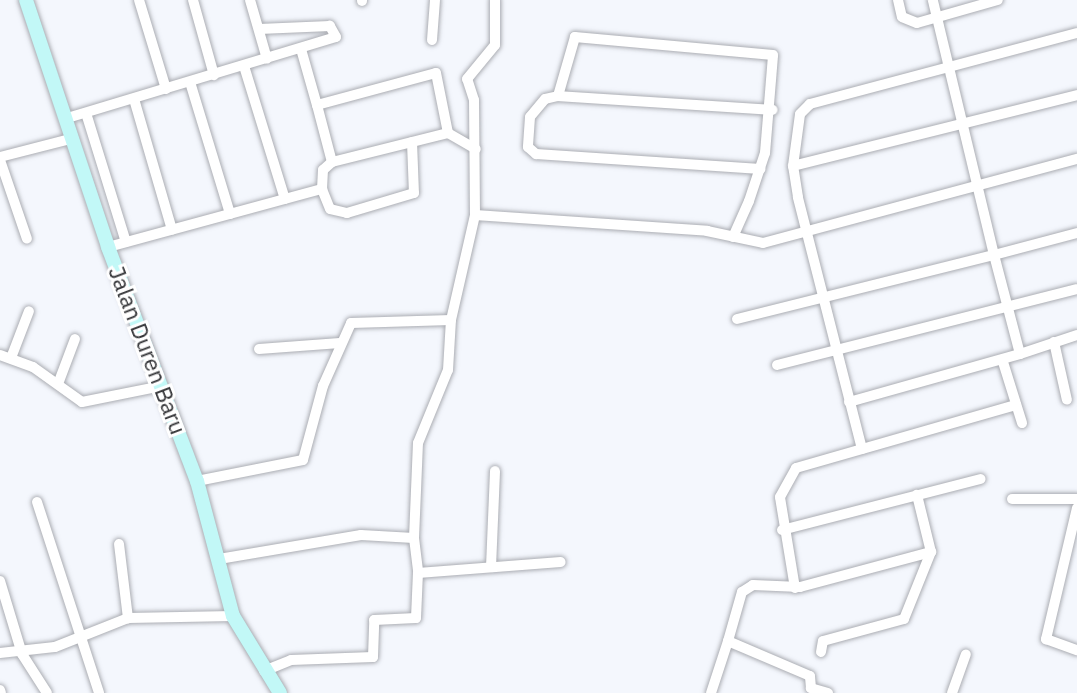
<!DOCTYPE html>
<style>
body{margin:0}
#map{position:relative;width:1077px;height:693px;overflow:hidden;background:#f4f7fd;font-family:"IBM Plex Sans",sans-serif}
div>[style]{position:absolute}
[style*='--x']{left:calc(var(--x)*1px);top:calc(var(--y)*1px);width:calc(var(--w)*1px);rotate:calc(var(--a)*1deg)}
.roads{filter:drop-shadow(0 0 2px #abadb3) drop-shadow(0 0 2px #abadb3)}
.street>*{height:10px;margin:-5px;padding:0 5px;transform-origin:5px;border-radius:5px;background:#fff}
.secondary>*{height:14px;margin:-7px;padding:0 7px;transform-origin:7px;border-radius:7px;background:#c2f8f7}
span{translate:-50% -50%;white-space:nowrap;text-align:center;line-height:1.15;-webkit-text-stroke:6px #fff;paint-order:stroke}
.street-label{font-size:23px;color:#323336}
</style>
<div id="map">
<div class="roads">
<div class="street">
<div style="--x:139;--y:0;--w:93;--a:73.1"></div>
<div style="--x:193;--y:0;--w:78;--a:74.4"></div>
<div style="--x:250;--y:0;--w:61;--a:73.9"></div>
<div style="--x:362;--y:0;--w:1;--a:90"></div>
<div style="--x:898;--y:0;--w:17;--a:77"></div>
<div style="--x:902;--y:17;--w:16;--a:22"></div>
<div style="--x:917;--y:23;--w:84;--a:-15.9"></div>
<div style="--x:432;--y:40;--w:40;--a:-85.7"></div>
<div style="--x:301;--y:49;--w:58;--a:74.1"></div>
<div style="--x:317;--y:105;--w:123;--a:-15.1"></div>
<div style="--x:436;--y:73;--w:61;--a:78.7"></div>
<div style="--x:244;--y:66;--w:139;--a:72.9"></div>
<div style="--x:190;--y:82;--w:138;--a:73.1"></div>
<div style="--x:558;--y:96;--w:215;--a:3.7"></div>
<div style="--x:134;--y:99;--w:136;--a:73.8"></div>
<div style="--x:317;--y:105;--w:59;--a:75.3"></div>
<div style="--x:86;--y:113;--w:135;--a:72.8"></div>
<div style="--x:64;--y:119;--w:284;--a:-16.8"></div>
<div style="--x:336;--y:37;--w:13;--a:-119"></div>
<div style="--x:330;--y:26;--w:71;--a:177.6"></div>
<div style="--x:412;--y:142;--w:51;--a:87.8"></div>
<div style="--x:414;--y:193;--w:70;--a:163.4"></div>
<div style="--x:347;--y:213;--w:17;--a:-167"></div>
<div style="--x:330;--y:209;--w:22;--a:-112"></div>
<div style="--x:322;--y:189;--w:19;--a:-87"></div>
<div style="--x:323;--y:170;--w:12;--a:-42"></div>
<div style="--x:332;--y:162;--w:120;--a:-14"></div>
<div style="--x:448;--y:133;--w:32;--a:30"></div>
<div style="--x:0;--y:157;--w:72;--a:-14.4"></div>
<div style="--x:0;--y:160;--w:83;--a:71.1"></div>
<div style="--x:793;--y:166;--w:293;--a:-14"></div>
<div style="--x:475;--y:215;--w:233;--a:3.9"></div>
<div style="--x:707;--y:231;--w:57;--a:12.1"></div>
<div style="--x:763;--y:243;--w:325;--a:-15"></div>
<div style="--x:733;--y:237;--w:39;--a:-66"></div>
<div style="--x:749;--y:201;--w:51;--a:-71.6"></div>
<div style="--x:765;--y:153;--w:98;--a:-85.3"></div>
<div style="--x:773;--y:55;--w:199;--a:-174.8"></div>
<div style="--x:575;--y:37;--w:61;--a:106.1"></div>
<div style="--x:558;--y:96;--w:13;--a:167"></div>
<div style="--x:545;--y:99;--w:23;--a:130"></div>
<div style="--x:530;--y:117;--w:30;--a:94"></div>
<div style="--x:528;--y:147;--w:11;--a:41"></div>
<div style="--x:536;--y:154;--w:225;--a:3.8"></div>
<div style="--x:108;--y:247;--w:222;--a:-15.2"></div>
<div style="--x:737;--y:319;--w:265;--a:-14"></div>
<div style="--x:994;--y:255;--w:262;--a:-103.5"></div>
<div style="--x:1054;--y:342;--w:59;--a:77.4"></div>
<div style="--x:259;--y:349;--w:81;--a:-4.2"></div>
<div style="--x:1020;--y:354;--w:60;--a:-18.4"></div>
<div style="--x:0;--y:355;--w:35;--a:20"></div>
<div style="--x:33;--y:367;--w:60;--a:35.5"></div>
<div style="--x:82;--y:402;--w:82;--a:-11.3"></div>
<div style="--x:11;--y:358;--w:50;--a:-69"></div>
<div style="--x:1003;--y:362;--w:64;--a:72.7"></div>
<div style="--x:777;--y:365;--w:309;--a:-14.2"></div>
<div style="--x:58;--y:384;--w:48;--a:-69.3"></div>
<div style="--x:849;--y:402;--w:178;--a:-15.7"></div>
<div style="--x:1020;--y:354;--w:102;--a:-104.7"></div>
<div style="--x:994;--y:255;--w:86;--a:-14.8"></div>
<div style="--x:862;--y:449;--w:260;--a:-104.3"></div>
<div style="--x:798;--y:197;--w:31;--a:-99"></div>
<div style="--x:793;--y:166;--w:52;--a:-82.3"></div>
<div style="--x:800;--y:114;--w:14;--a:-45"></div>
<div style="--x:810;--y:104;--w:276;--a:-14.9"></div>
<div style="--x:197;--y:481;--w:108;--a:-11.2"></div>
<div style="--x:303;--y:460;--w:77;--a:-74.9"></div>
<div style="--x:323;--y:386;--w:69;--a:-66"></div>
<div style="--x:351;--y:323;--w:100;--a:-1.7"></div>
<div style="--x:1012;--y:499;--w:65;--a:0"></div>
<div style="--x:37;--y:502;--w:201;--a:72"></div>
<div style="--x:1077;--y:508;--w:135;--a:103.3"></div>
<div style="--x:1046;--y:639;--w:33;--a:20"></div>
<div style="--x:782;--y:530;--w:205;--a:-14.4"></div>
<div style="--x:414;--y:538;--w:35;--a:83"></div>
<div style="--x:418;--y:573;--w:143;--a:-4.4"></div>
<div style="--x:119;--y:544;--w:75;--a:83.1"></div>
<div style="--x:219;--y:559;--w:144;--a:-9.6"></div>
<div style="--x:361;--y:535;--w:53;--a:3.2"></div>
<div style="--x:414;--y:538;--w:95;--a:-87.6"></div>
<div style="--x:418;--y:443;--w:79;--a:-67.7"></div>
<div style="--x:448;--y:370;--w:50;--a:-86.6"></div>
<div style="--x:451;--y:320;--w:108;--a:-77.1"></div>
<div style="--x:475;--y:215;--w:115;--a:-90.5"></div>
<div style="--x:474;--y:100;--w:22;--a:-108"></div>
<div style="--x:467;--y:79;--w:44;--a:-50.5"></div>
<div style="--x:495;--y:45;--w:45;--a:-90"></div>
<div style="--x:491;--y:567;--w:96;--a:-87.6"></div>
<div style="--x:0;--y:581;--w:76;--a:73.2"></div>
<div style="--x:22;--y:654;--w:46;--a:57.3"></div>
<div style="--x:795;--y:588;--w:92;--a:-99.4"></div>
<div style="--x:780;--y:497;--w:33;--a:-61"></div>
<div style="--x:796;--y:468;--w:229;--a:-16"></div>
<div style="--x:821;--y:652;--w:11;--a:-80"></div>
<div style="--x:823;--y:641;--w:84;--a:-15.2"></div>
<div style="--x:904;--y:619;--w:72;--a:-68.1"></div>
<div style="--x:0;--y:653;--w:55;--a:-6.2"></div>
<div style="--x:55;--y:647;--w:79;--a:-21.7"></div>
<div style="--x:128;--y:618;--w:105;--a:-1.1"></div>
<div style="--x:264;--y:671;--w:29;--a:-22"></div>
<div style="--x:291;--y:660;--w:82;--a:-2.1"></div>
<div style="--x:373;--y:657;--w:37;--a:-88"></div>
<div style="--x:374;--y:620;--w:42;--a:-2.7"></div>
<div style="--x:416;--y:618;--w:45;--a:-87.5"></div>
<div style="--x:0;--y:690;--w:3;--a:72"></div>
<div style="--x:711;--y:693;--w:55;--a:-71.9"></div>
<div style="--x:828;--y:693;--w:18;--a:-164"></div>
<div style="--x:811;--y:688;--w:12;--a:-95"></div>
<div style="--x:810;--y:676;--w:89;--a:-156.9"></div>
<div style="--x:728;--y:641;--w:51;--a:-74.1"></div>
<div style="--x:742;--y:592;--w:13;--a:-32"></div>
<div style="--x:753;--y:585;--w:47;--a:2.4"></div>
<div style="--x:800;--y:587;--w:136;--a:-15"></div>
<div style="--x:931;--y:552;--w:59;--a:-103.8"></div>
<div style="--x:952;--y:693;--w:41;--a:-70.3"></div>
</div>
<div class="secondary">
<div style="--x:26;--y:0;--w:260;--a:71.6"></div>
<div style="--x:108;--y:247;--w:250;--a:69.2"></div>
<div style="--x:197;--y:481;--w:140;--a:75.1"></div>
<div style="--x:233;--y:616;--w:90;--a:58.6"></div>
</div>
</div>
<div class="street-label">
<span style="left:148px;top:350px;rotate:69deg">Jalan Duren Baru</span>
</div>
</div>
